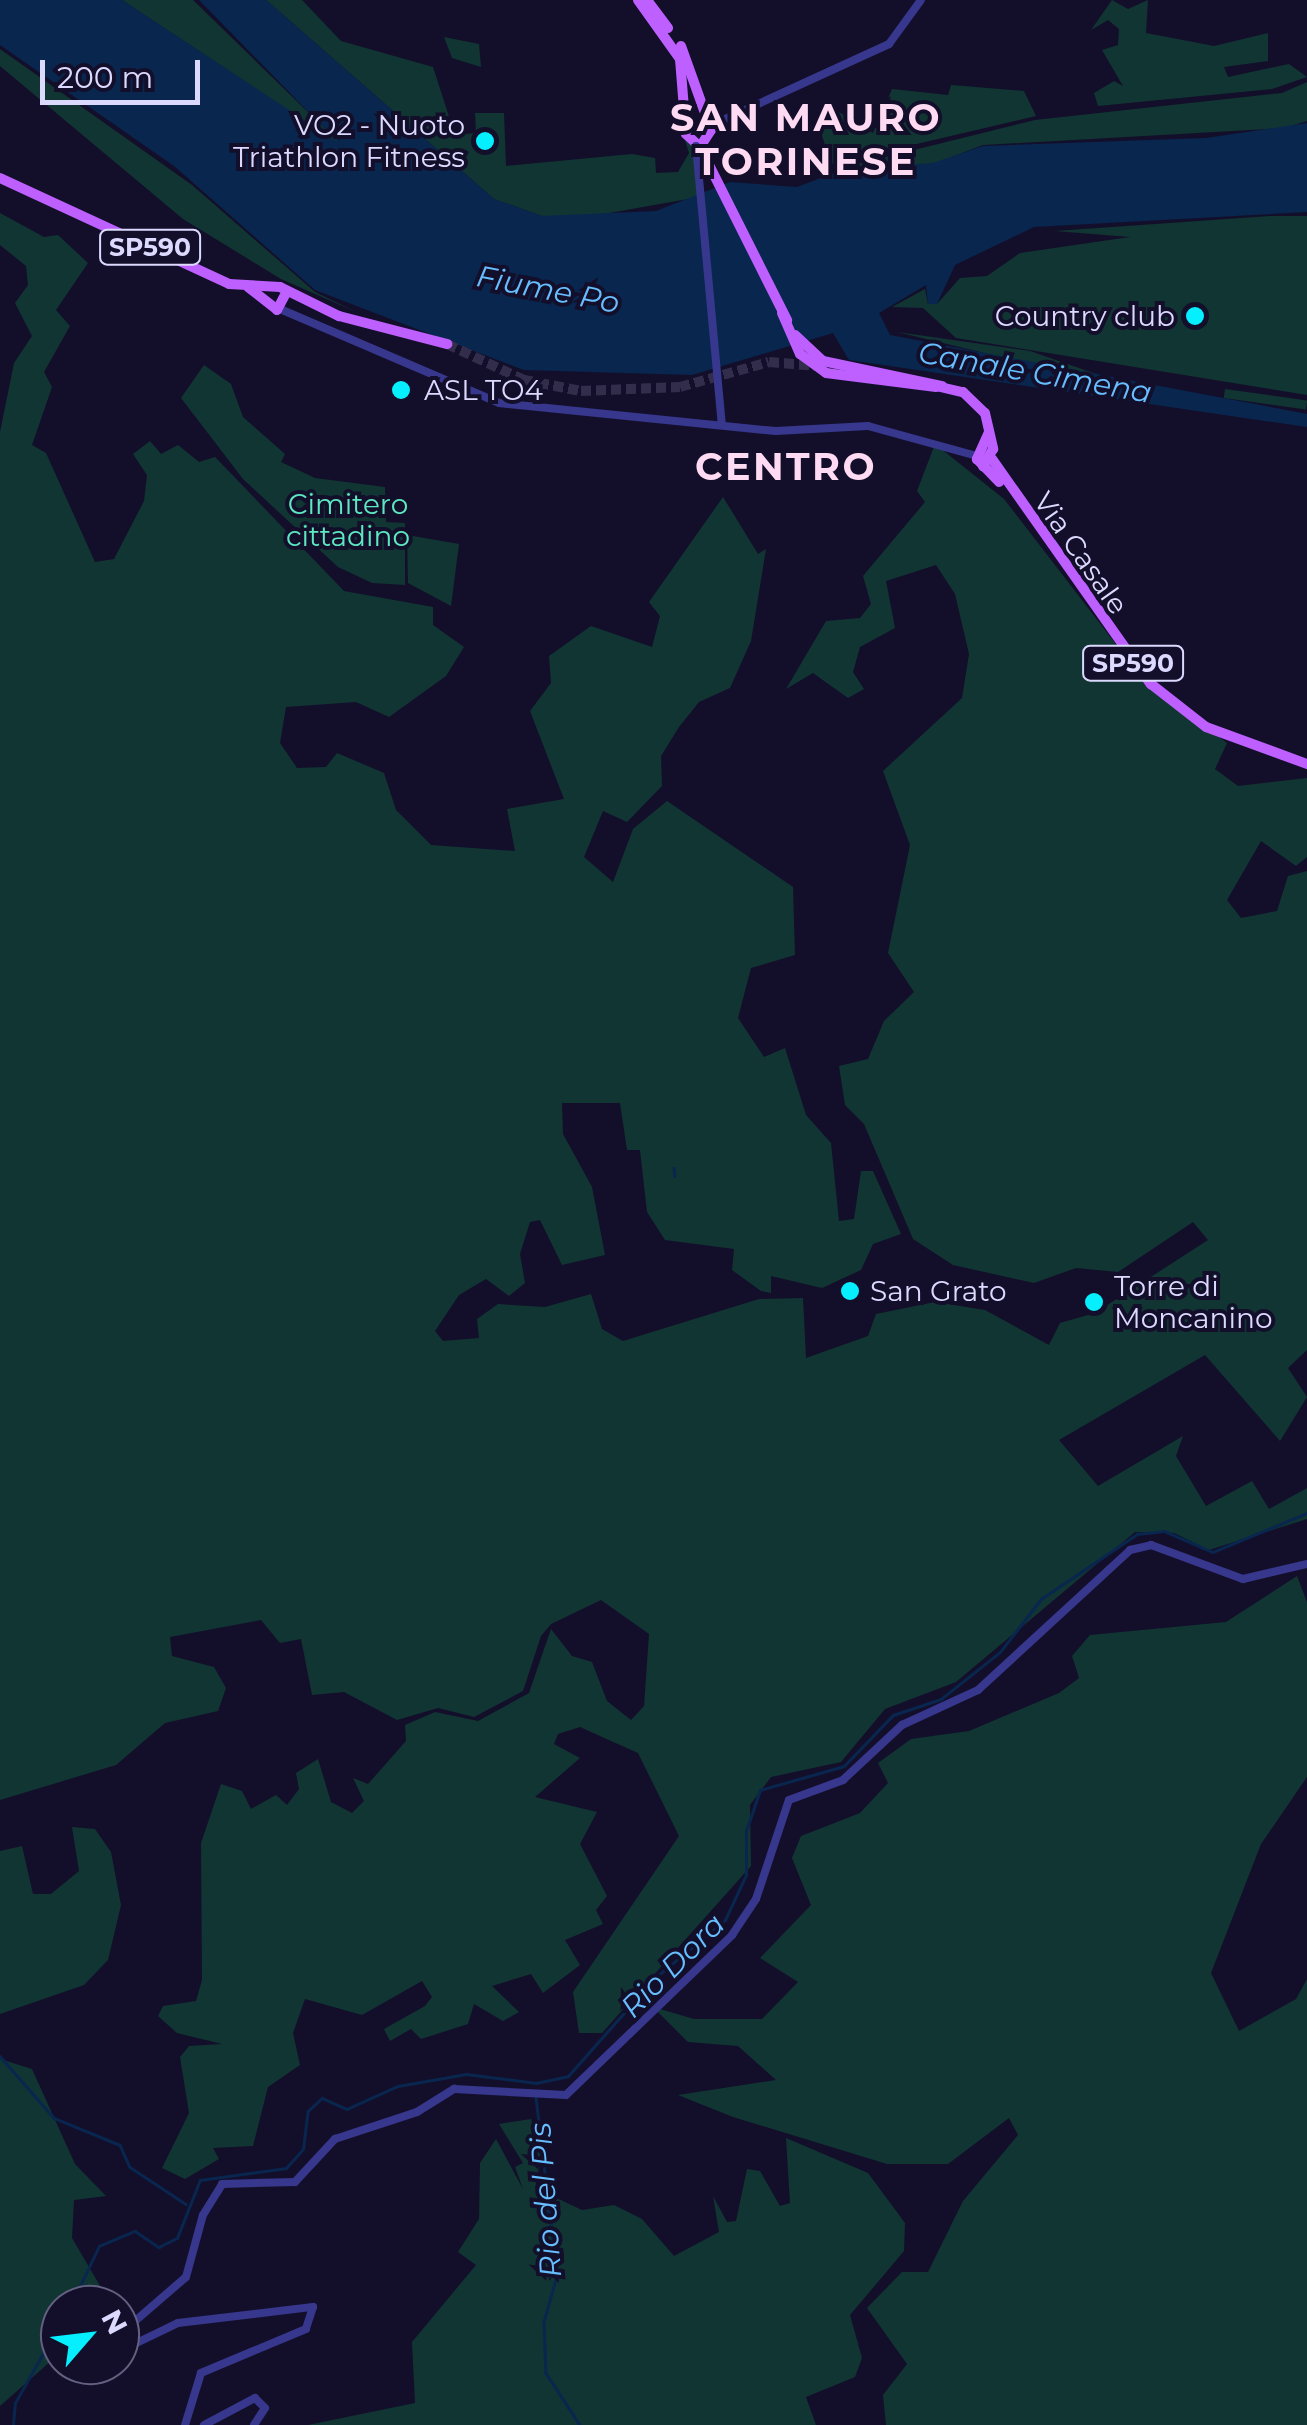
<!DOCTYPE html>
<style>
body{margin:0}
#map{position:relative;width:1307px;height:2425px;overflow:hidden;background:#130f2b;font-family:Montserrat,sans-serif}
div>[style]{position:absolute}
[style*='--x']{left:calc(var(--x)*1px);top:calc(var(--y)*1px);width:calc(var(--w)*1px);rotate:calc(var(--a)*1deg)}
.green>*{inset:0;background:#113533;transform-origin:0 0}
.water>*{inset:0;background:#09264f}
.stream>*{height:2.5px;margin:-1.25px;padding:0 1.25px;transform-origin:1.25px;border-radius:1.25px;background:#09264f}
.major-tunnel>*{height:10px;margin-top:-5px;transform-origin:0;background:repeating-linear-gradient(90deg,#312d4b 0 10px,transparent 0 15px)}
.minor>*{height:8px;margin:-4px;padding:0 4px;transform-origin:4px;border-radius:4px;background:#37378d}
.major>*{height:10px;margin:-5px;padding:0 5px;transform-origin:5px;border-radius:5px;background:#bd60ff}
.minor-bridge>*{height:8px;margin:-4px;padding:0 4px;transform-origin:4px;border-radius:4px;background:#37378d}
.major-bridge>*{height:10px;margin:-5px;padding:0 5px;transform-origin:5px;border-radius:5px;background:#bd60ff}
.dots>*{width:28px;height:28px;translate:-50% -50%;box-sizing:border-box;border:5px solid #130f2b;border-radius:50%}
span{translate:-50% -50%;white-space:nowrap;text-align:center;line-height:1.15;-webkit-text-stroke:8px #130f2b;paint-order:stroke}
.shield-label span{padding:2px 8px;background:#130f2b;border:2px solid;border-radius:8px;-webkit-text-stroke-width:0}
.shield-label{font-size:25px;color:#dcd9ff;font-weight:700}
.poi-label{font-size:28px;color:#dcd9ff}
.right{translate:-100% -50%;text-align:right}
.left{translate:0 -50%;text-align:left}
.park-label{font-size:28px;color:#5ce8c0}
.street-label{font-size:28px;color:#dcd9ff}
.water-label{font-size:30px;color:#67beff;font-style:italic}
.district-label{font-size:38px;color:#ffdbf3;font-weight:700;letter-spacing:2.5px}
.north{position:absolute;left:40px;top:2285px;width:100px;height:100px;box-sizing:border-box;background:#130f2b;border:2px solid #636080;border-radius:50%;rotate:62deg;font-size:28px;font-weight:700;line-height:40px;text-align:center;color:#dcd9ff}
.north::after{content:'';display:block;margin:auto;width:35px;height:45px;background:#05efff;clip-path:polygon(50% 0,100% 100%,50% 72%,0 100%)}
.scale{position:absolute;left:40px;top:60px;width:160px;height:45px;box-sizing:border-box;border:5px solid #dcd9ff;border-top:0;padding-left:12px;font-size:30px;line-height:35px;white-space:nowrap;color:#dcd9ff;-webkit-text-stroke:8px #130f2b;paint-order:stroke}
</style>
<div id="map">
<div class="green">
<div style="clip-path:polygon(122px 0,193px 0,344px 147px)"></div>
<div style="clip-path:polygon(266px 0,302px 0,341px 41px,433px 67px,455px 135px,476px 133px,475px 113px,504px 113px,506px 166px,632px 154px,655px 158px,656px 173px,678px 172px,689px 153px,684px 137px,694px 148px,699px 197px,587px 217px,542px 216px,494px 199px)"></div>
<div style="clip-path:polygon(1112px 0,1128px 9px,1148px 0,1146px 33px,1214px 46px,1268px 33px,1268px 61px,1224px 67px,1228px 77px,1289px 64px,1307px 77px,1272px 89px,1098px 106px,1094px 93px,1114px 81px,1123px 86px,1102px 50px,1118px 45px,1119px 29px,1108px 20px,1091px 30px)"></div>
<div style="clip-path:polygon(444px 37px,479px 44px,481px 67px,452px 58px)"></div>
<div style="clip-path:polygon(0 49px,192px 185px,315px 292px,356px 312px,281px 279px,183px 219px,0 66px)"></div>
<div style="clip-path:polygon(1307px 82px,1307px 121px,1284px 128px,983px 145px,933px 164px,837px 169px,1035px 120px,1282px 93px)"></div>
<div style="clip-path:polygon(951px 85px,1024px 91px,1036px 116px,831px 164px,819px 126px,839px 112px,873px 133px,892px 89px,948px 95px)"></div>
<div style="clip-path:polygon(0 213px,44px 237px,58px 235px,88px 263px,56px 310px,70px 326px,44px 372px,52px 387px,32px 445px,46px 453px,95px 562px,114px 559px,144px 501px,147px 475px,133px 454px,150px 441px,161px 454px,178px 445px,199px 462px,215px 457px,344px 591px,433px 607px,433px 625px,464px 647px,446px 676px,389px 717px,356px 702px,286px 707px,280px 743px,297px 768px,326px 767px,337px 753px,384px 773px,396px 810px,431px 845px,515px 851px,507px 809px,564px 799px,530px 711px,551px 683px,549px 656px,591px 626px,652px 647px,660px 616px,649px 602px,723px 497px,758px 554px,766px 549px,751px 641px,730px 688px,699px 702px,679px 727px,661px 756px,662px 786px,627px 822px,603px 811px,584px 857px,613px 882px,633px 829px,667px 801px,793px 887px,795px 955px,751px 968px,738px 1018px,764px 1057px,785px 1048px,806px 1115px,831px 1143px,839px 1221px,854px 1219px,861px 1171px,873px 1171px,901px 1234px,873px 1244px,861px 1270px,822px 1288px,771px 1276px,771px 1293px,761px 1291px,732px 1270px,734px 1249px,665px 1240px,647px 1212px,640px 1150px,627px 1150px,620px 1103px,562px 1103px,563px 1134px,592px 1187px,605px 1255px,562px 1265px,540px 1220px,530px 1222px,520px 1254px,525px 1283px,509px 1296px,486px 1279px,459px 1295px,435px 1331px,443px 1341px,479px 1338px,477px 1319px,498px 1304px,545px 1307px,591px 1294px,602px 1329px,623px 1341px,759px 1299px,803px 1298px,806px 1358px,868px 1336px,876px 1314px,935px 1302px,985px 1310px,1049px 1345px,1060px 1323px,1095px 1313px,1208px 1240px,1193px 1222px,1118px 1272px,1076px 1268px,1034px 1283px,953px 1265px,913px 1239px,864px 1124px,845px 1105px,839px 1066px,868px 1059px,884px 1021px,914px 992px,888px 953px,910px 845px,883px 771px,962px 698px,969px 654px,955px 594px,936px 565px,886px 581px,895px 628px,860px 647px,853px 672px,864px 689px,848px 698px,813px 673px,786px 689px,826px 621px,860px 618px,871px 604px,863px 576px,925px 502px,917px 491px,935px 444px,1004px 499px,1145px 682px,1227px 743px,1215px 769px,1238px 786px,1307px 778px,1307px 857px,1296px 866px,1261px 841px,1227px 900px,1241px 918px,1277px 911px,1288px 876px,1307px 871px,1307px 1350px,1288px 1368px,1307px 1397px,1280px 1441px,1205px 1355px,1059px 1440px,1098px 1486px,1183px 1436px,1176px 1456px,1206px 1506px,1252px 1481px,1269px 1509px,1307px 1488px,1307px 1519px,1209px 1550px,1174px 1533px,1135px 1532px,956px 1682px,885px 1709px,841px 1762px,771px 1777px,750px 1805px,751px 1866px,602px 2033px,579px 2033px,573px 1992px,679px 1836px,638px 1753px,580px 1727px,558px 1734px,554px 1744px,580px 1758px,535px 1797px,597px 1812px,580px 1844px,607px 1896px,596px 1910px,603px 1924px,565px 1940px,580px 1965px,543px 1993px,531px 1974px,492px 1986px,519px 2012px,503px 2021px,474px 2004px,468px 2024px,421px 2039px,411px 2029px,390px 2041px,384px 2029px,425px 2006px,432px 1997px,422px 1981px,362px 2015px,305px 1999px,293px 2033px,300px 2065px,268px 2087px,253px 2146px,213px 2148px,219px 2159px,185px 2179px,162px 2168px,189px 2113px,180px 2057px,189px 2046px,222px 2044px,177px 2033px,158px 2016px,163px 2006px,196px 2001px,202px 1980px,201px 1843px,221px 1784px,242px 1791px,251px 1809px,276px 1795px,287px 1805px,299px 1789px,296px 1773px,318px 1759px,331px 1802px,352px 1813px,364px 1801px,353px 1778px,368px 1784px,406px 1741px,405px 1725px,435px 1712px,478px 1721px,529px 1693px,551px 1629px,572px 1656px,592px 1662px,607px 1701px,631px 1720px,644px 1706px,649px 1634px,601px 1600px,551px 1624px,541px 1636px,523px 1691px,474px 1717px,438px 1708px,397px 1720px,344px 1692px,312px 1695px,301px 1639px,280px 1643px,261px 1620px,170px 1637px,172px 1656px,214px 1667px,226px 1688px,218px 1711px,165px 1723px,116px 1765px,0 1800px,0 432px,14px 363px,32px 336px,15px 303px,28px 285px,26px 266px,0 245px)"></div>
<div style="clip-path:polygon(1270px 216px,1307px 216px,1307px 395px,956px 338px,923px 308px,892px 307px,925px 289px,928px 304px,937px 304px,960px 278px,987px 276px,1020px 253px,1130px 237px,1055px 231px)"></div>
<div style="clip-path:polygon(897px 332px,1030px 351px,1099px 375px,1056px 370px)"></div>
<div style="clip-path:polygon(204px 365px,231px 384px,243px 417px,285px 454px,281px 462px,315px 478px,385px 487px,386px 522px,405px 523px,405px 585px,372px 583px,338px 567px,243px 479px,181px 398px)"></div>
<div style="left:1225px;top:389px;width:83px;height:9px;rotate:8deg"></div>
<div style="clip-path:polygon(407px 535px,459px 544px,451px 606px,408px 583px)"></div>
<div style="clip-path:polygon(1297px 1576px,1307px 1602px,1307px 1777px,1261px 1844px,1211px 1973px,1239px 2031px,1296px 1999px,1307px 1979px,1307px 2425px,886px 2425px,883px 2395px,907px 2364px,867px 2308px,902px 2272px,928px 2272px,963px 2201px,1018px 2135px,1009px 2118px,948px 2164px,887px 2164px,733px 2117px,678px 2095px,776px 2080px,738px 2046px,688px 2042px,653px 2007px,694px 2019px,762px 2019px,798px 1982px,760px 1958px,811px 1905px,792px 1858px,801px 1836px,860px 1813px,888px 1783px,878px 1763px,911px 1739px,969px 1731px,1059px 1693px,1079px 1678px,1072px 1656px,1090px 1635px,1226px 1622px)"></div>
<div style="clip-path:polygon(72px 1827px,95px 1829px,111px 1852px,121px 1905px,108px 1960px,84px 1985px,0 2014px,0 1851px,22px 1846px,33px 1894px,51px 1894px,79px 1871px)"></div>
<div style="clip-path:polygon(0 2059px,32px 2069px,75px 2164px,106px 2196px,74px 2200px,72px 2238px,103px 2291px,93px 2305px,60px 2305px,60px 2353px,0 2406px)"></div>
<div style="clip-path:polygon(531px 2119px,542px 2154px,535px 2188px,582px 2210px,614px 2205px,642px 2219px,674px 2256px,719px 2232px,713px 2196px,727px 2222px,736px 2221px,747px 2169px,760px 2171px,780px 2206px,790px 2203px,786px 2138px,868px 2173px,905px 2223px,904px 2251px,850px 2315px,862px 2358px,855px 2377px,806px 2397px,816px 2425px,308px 2425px,415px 2403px,412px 2342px,476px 2265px,458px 2252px,479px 2219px,480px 2163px,496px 2139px,523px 2189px,515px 2167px,523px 2163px,499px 2124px)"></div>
</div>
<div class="water">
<div style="clip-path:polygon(0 0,122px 0,339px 143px,199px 0,266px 0,494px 199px,542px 216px,656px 211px,730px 182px,797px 187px,842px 170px,933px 163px,983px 146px,1206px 138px,1307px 123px,1307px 212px,1034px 227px,955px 265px,937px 304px,928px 304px,926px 285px,879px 313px,890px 335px,1307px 414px,1307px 427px,849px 360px,833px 333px,692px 375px,524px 370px,315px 290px,174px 166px,0 45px)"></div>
</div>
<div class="stream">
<div style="--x:674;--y:1168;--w:8;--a:83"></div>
<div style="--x:0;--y:2056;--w:82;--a:48.9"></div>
<div style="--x:54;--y:2118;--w:71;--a:22.2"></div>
<div style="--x:120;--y:2145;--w:24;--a:66"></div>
<div style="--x:130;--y:2167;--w:67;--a:33.5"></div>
<div style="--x:536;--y:2097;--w:180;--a:83.3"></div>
<div style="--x:557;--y:2276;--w:48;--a:105.8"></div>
<div style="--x:544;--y:2322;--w:51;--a:87.8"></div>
<div style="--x:546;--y:2373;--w:62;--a:56.8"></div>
<div style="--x:71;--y:2305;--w:65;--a:-64.6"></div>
<div style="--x:99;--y:2246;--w:39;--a:-23"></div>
<div style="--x:135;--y:2231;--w:29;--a:34"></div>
<div style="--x:159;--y:2247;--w:20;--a:-27"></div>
<div style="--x:177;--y:2238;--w:62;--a:-68.4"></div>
<div style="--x:200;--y:2180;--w:87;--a:-7.9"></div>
<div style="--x:286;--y:2168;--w:25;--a:-48"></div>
<div style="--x:303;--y:2149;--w:38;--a:-83"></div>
<div style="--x:308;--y:2111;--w:19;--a:-43"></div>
<div style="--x:322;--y:2098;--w:27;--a:24"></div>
<div style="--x:347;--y:2109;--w:56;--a:-24.3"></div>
<div style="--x:398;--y:2086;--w:69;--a:-10"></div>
<div style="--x:466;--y:2074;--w:71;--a:7.3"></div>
<div style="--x:536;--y:2083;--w:33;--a:-12"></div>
<div style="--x:568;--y:2076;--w:131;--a:-48.4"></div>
<div style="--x:655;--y:1978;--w:91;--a:-39.6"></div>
<div style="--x:725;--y:1920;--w:50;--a:-65"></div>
<div style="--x:746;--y:1875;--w:44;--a:-90"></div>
<div style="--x:746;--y:1831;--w:43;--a:-71.1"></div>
<div style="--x:760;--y:1790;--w:87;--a:-15.9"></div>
<div style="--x:844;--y:1766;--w:71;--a:-46.1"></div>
<div style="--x:893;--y:1715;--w:51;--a:-18.4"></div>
<div style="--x:941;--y:1699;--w:75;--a:-38.5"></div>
<div style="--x:1000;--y:1652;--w:67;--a:-52.3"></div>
<div style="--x:1041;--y:1599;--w:116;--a:-34.1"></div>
<div style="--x:1137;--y:1534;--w:27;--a:-6"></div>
<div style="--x:1164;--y:1531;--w:53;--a:23.2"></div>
<div style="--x:1213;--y:1552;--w:102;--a:-22.5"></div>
<div style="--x:13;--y:2425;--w:22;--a:-85"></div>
<div style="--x:15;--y:2403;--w:92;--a:-60.6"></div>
</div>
<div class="major-tunnel">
<div style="--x:447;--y:344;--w:85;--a:25.1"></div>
<div style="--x:524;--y:380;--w:58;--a:10.9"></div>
<div style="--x:581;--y:391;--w:99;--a:-2.3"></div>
<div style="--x:680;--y:387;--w:92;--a:-15.7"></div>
<div style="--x:769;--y:362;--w:49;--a:4.7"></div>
</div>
<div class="minor">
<div style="--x:710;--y:126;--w:197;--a:-24.6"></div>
<div style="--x:889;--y:44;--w:54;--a:-54"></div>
<div style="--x:280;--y:309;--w:238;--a:23.2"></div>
<div style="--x:499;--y:403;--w:278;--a:5.8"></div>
<div style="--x:776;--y:431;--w:92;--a:-3.1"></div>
<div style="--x:868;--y:426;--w:113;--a:15.4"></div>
<div style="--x:120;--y:2334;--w:87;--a:-40.8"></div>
<div style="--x:186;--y:2277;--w:64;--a:-74.7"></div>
<div style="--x:203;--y:2215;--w:36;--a:-58"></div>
<div style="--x:222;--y:2184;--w:73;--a:-1.6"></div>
<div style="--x:295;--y:2182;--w:59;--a:-47.1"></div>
<div style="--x:335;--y:2139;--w:86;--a:-18.2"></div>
<div style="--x:417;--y:2112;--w:44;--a:-31.9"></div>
<div style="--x:454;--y:2089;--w:112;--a:3.1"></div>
<div style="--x:566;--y:2095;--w:231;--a:-43.9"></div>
<div style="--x:732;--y:1935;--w:43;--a:-56.3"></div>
<div style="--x:756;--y:1899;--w:104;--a:-71.6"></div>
<div style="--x:789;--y:1800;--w:58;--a:-20.3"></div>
<div style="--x:843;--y:1780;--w:81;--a:-43"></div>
<div style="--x:902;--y:1725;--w:84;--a:-24.7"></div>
<div style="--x:978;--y:1690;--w:207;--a:-42.6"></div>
<div style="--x:1130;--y:1550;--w:22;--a:-13"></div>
<div style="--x:1151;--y:1545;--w:98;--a:20.3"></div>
<div style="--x:1243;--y:1579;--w:66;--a:-13.2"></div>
<div style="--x:120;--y:2351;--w:64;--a:-25.8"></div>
<div style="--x:178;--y:2323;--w:136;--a:-6.8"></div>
<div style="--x:313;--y:2307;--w:23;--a:108"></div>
<div style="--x:306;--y:2329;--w:114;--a:157.3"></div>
<div style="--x:201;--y:2373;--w:54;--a:107.1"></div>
<div style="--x:204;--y:2425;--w:58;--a:-27.9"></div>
<div style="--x:255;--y:2398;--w:14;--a:45"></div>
<div style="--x:265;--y:2408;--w:20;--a:123"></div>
</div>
<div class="major">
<div style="--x:638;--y:0;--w:72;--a:54.6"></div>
<div style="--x:680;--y:59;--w:75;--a:85.4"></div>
<div style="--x:686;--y:134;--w:19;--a:43"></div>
<div style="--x:647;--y:0;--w:35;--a:53"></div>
<div style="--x:681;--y:46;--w:89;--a:70.3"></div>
<div style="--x:711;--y:130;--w:20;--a:123"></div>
<div style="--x:700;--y:147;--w:194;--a:63.3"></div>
<div style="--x:0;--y:178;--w:252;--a:24.8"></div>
<div style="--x:229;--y:284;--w:51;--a:3.4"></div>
<div style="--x:280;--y:287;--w:66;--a:26.2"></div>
<div style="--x:339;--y:316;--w:112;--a:14.5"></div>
<div style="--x:248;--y:287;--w:37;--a:38"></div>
<div style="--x:277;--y:310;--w:21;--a:-62"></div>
<div style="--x:795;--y:335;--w:38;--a:43"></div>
<div style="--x:823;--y:361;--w:122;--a:11.9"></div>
<div style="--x:826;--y:373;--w:111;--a:7.3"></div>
<div style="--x:936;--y:386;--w:28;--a:13"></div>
<div style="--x:963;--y:392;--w:30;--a:44"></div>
<div style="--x:985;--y:413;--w:37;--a:77"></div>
<div style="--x:993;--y:449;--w:20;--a:120"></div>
<div style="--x:989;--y:432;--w:30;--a:114"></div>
<div style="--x:977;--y:459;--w:32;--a:46"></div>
<div style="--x:992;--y:459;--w:276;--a:54.8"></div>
<div style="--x:1151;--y:684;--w:70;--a:38"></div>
<div style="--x:1206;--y:727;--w:108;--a:20.1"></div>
</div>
<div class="minor-bridge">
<div style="--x:696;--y:146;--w:279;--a:84.7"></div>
</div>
<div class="major-bridge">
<div style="--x:782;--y:313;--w:45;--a:66.3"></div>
<div style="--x:800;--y:354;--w:32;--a:36"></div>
</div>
<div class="dots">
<div style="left:485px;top:141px;background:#05efff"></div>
<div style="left:1195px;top:316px;background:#05efff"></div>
<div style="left:401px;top:390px;background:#05efff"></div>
<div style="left:850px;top:1291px;background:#05efff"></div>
<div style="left:1094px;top:1302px;background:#05efff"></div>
</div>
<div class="shield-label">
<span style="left:150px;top:247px">SP590</span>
<span style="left:1133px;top:663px">SP590</span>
</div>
<div class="poi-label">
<span class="right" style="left:465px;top:141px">VO2 - Nuoto<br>Triathlon Fitness</span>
<span class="right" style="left:1175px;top:316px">Country club</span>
<span class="left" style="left:424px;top:390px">ASL TO4</span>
<span class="left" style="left:1114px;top:1302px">Torre di<br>Moncanino</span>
<span class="left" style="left:870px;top:1291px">San Grato</span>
</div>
<div class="park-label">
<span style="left:348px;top:520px">Cimitero<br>cittadino</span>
</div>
<div class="street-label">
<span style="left:1081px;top:553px;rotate:55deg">Via Casale</span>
</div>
<div class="water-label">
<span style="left:548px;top:290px;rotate:11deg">Fiume Po</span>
<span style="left:1035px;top:373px;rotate:10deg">Canale Cimena</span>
<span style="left:673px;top:1966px;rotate:-45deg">Rio Dora</span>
<span style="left:546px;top:2200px;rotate:-94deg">Rio del Pis</span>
</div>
<div class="district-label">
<span style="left:806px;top:140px">SAN MAURO<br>TORINESE</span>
<span style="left:786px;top:467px">CENTRO</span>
</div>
<div class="north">N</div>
<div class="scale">200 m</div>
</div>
